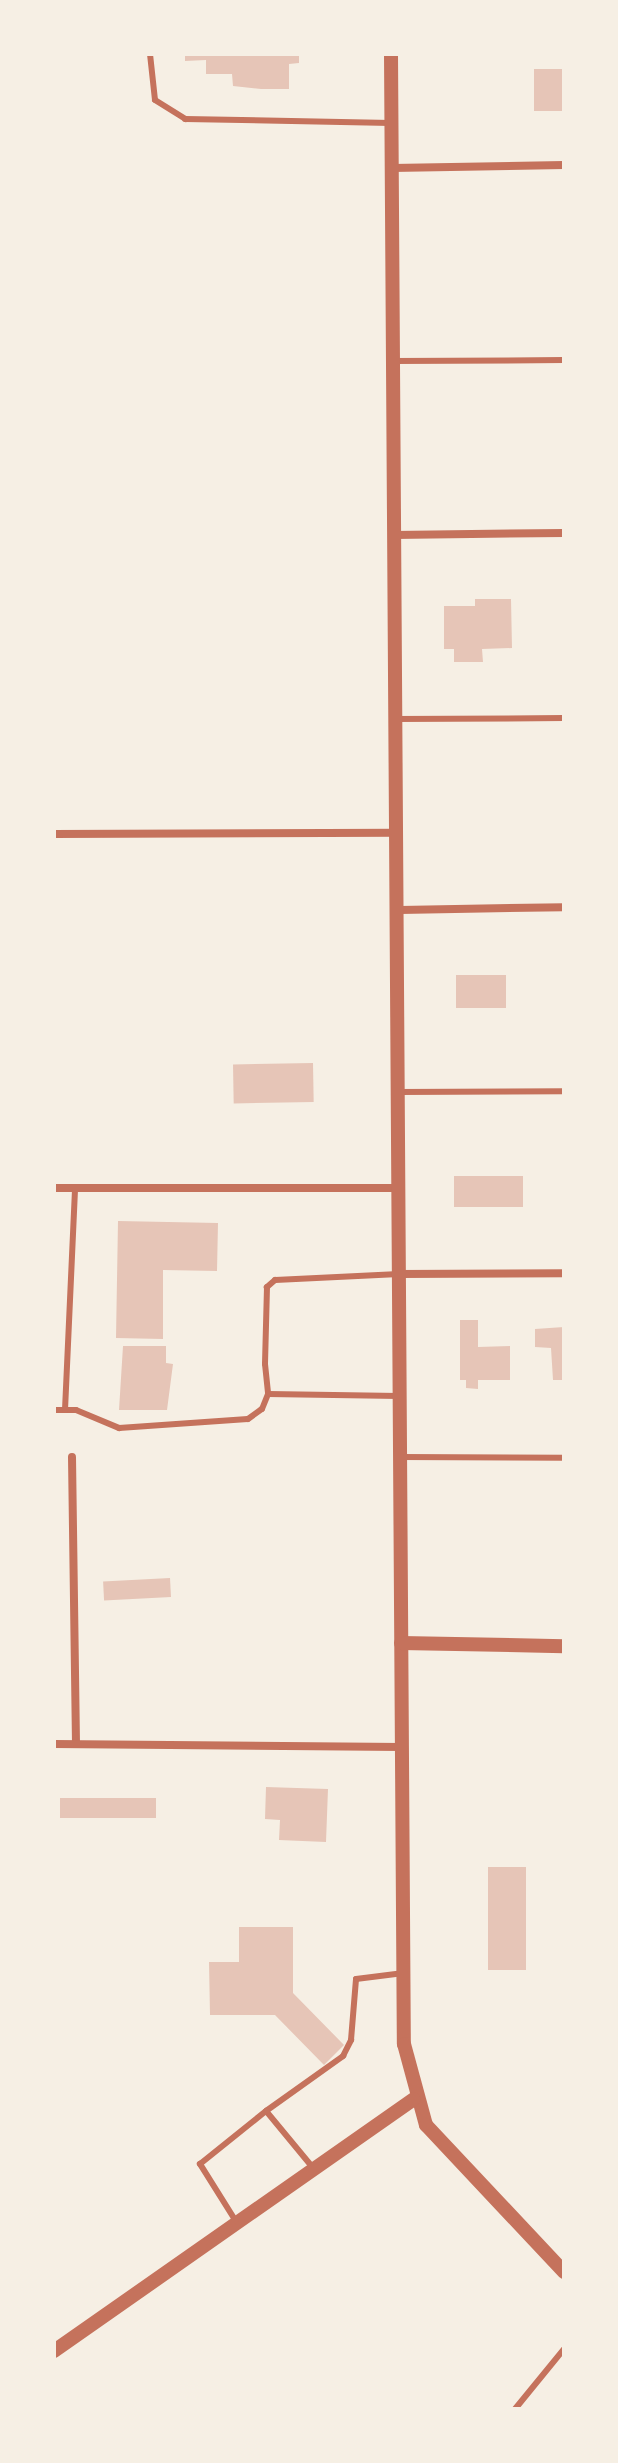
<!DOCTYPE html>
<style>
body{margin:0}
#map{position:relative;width:618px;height:2463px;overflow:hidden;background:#f6efe4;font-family:"Source Sans 3",sans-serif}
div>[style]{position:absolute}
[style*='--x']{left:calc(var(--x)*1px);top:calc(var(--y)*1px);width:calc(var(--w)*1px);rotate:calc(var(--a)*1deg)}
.building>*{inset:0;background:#e6c5b7;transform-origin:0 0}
.service>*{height:6px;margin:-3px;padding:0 3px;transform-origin:3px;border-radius:3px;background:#c5725c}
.minor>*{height:8px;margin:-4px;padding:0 4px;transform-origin:4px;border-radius:4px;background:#c5725c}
.tertiary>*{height:14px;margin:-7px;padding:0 7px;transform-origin:7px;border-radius:7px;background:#c5725c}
span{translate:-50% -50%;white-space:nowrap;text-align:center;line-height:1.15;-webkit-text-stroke:7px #f6efe4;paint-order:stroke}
.frame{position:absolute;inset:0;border:56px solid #f6efe4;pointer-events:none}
</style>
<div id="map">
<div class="building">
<div style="clip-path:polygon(185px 54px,299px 54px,299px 63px,289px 64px,289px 89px,261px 89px,233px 86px,232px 74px,206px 74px,206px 60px,185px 61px)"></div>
<div style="left:534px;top:69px;width:30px;height:42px"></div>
<div style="clip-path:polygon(475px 599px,511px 599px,512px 648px,482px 649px,483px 662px,454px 662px,454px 649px,444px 649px,444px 606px,475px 606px)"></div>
<div style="left:456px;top:975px;width:50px;height:33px"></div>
<div style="left:313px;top:1063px;width:39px;height:80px;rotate:89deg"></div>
<div style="left:523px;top:1176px;width:31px;height:69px;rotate:90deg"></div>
<div style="clip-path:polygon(118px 1221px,218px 1223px,217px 1271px,163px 1270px,163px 1339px,116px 1338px)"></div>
<div style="clip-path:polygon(460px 1320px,478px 1320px,478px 1347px,510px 1346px,510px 1380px,478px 1380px,478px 1389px,466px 1388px,466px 1380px,460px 1380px)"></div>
<div style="clip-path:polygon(564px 1327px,564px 1380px,553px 1380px,551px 1348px,535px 1347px,535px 1329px)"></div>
<div style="clip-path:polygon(123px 1346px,166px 1346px,166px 1363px,173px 1364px,167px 1410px,119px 1410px)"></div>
<div style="left:170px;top:1578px;width:19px;height:67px;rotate:87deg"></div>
<div style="clip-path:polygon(266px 1787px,328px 1789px,326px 1842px,279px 1840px,280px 1820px,265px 1819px)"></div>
<div style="left:156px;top:1798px;width:20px;height:96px;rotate:90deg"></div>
<div style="left:488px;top:1867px;width:38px;height:103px"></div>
<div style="clip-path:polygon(239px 1927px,293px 1927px,293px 1993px,344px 2045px,324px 2065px,275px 2015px,210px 2015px,209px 1962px,239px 1962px)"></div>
</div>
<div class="service">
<div style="--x:150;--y:54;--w:46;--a:83.8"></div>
<div style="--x:155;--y:100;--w:36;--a:32"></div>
<div style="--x:185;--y:119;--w:206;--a:1.1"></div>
<div style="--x:393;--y:361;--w:171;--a:-0.3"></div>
<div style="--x:395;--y:719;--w:169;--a:-0.3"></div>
<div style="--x:398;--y:1092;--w:166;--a:-0.3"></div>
<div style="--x:399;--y:1274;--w:124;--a:177.2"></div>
<div style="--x:275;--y:1280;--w:11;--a:139"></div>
<div style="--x:267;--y:1287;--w:77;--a:91.5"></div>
<div style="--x:265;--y:1364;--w:30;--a:84"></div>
<div style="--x:268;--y:1394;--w:131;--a:0.9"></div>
<div style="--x:54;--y:1410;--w:22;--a:0"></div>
<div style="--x:76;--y:1410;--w:47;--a:22.7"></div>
<div style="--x:119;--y:1428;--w:129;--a:-4"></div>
<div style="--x:248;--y:1419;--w:17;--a:-36"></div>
<div style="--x:262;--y:1409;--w:16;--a:-68"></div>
<div style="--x:65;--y:1410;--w:222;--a:-87.4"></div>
<div style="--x:400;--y:1457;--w:164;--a:0.3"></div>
<div style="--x:314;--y:2169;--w:75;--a:-129.6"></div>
<div style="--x:266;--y:2111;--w:95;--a:-35.5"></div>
<div style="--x:343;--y:2056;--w:18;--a:-63"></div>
<div style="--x:351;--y:2040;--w:61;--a:-85.3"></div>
<div style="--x:356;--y:1979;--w:48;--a:-7.1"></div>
<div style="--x:237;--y:2223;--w:70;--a:-122.1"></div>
<div style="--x:200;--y:2164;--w:85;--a:-38.8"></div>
<div style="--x:515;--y:2409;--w:77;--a:-50.8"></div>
</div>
<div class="minor">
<div style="--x:392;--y:168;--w:172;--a:-1"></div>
<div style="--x:394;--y:535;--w:170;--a:-0.7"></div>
<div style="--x:54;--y:834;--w:343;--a:-0.2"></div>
<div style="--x:400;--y:910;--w:164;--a:-1"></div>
<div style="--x:54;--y:1188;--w:344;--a:0"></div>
<div style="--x:399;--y:1274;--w:165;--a:-0.3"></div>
<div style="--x:72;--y:1457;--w:287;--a:89.2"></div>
<div style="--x:54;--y:1744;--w:348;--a:0.5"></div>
</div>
<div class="tertiary">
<div style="--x:391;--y:54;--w:1990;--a:89.63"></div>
<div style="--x:404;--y:2044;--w:84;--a:74.8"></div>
<div style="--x:426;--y:2125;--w:202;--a:46.8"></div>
<div style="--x:401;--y:1643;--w:163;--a:1.1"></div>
<div style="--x:54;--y:2351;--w:439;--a:-35"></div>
</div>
<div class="frame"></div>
</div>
